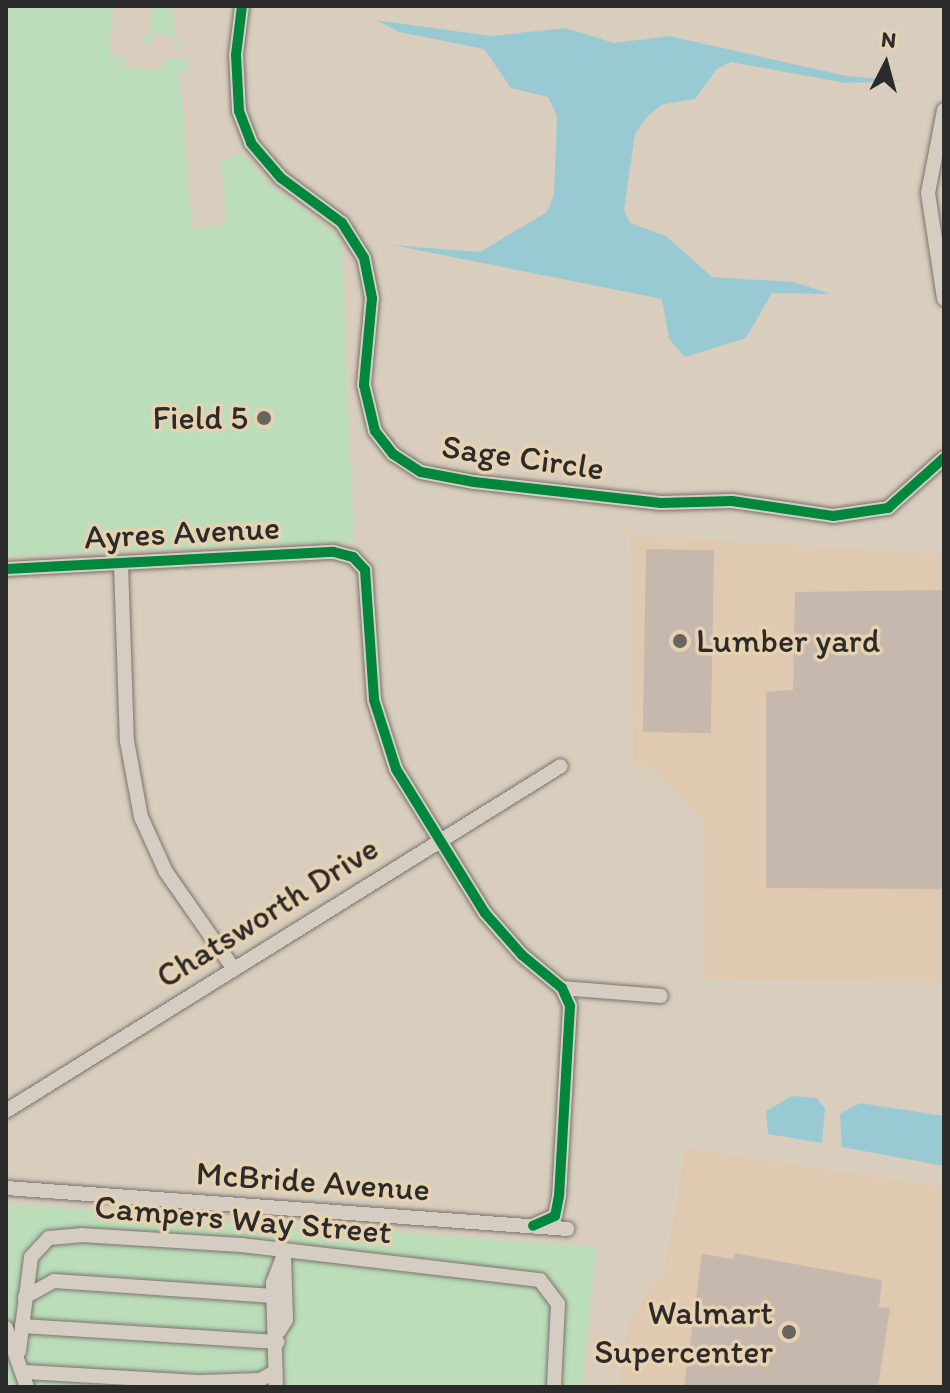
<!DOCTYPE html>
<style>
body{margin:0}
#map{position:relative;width:950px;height:1393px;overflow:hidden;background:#d9cebd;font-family:Itim,sans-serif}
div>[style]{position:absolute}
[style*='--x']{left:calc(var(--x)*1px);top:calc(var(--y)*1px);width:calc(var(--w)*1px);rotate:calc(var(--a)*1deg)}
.built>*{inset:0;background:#dfcab1}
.green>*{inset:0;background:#bbddb9}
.water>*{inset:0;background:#99cad3}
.building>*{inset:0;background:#c6b8ac;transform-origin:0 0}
.roads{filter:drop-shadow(0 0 2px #79746d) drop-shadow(0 0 2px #79746d)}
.minor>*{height:14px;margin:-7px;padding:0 7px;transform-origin:7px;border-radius:7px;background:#d5cdc1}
.cycleway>*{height:10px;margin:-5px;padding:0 5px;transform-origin:5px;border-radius:5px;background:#00873e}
.dots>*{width:22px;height:22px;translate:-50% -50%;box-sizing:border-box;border:4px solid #e6d2b0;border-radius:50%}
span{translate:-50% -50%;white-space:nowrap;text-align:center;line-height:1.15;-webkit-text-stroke:7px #e6d2b0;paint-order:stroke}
.poi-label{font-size:34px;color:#2b2b2b}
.right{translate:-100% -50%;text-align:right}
.left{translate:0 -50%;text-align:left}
.street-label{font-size:34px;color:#2b2b2b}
.frame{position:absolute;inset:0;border:8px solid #2b2b2b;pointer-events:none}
.north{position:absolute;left:846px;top:24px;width:80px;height:80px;-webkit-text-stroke:6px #e6d2b0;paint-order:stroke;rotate:6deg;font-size:22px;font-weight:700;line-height:32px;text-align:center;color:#2b2b2b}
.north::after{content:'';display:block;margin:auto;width:28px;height:36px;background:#2b2b2b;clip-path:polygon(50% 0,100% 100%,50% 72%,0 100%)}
</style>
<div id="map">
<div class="built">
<div style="clip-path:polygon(631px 535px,944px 554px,944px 983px,704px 978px,704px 824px,652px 768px,633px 764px)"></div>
<div style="clip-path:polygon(686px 1148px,944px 1187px,944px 1387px,619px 1387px,628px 1323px,665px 1268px)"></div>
</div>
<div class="green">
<div style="clip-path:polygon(6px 6px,113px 6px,109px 56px,125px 57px,124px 68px,163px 70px,165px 59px,187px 59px,188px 70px,179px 71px,192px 229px,227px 225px,221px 162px,242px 154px,267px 182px,341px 239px,354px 542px,6px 556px)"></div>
<div style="clip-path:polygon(153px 6px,172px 6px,176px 41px,186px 47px,173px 45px,173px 36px,153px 34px,152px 43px,142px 44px,142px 36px,150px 37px)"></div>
<div style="clip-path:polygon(6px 1204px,596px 1247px,582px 1387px,6px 1387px)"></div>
</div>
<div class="water">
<div style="clip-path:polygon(376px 20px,491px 36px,565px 28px,614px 43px,669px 36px,847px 76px,904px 81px,845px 83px,731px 62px,717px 69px,695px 99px,663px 104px,647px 117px,635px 134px,624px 210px,630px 223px,666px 236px,712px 277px,793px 282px,831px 294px,772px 293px,746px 338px,685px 357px,669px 339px,662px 299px,392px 245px,480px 252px,547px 212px,554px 195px,557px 116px,548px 97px,511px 88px,484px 49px,399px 32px)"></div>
<div style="clip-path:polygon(792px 1096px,817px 1098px,825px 1109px,822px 1143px,768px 1134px,766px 1111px)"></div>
<div style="clip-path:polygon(860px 1103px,944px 1116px,944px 1166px,842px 1147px,840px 1114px)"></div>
</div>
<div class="building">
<div style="left:646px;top:549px;width:68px;height:183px;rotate:1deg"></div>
<div style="clip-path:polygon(944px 590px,944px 889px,766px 888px,766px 692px,793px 690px,795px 592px)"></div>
<div style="clip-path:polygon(734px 1253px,882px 1280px,879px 1307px,890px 1308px,878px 1387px,684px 1387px,702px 1254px,734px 1259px)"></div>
</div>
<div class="roads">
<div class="minor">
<div style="--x:242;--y:6;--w:49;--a:97"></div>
<div style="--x:236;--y:55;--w:56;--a:86.9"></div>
<div style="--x:239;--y:111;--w:34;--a:69"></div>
<div style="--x:251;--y:143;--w:46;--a:49.4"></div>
<div style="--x:281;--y:178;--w:76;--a:36.4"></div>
<div style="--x:342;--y:223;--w:41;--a:57.8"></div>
<div style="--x:364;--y:258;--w:41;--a:78.7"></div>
<div style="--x:372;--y:298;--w:87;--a:95.3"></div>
<div style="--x:364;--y:385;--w:47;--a:76.6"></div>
<div style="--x:375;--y:431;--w:29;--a:52"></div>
<div style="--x:393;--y:454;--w:33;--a:33"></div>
<div style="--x:421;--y:472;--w:54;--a:10.7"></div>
<div style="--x:474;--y:482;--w:188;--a:6.4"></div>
<div style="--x:661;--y:503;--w:71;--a:-1.6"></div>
<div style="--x:732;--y:501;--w:102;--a:8.4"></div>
<div style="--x:833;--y:516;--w:56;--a:-8.3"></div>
<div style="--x:888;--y:508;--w:75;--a:-41.8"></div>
<div style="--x:944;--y:110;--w:85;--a:100.9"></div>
<div style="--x:928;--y:193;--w:107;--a:81.4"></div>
<div style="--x:121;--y:564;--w:177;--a:88.1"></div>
<div style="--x:127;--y:741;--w:77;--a:79.6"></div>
<div style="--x:141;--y:817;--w:60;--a:65.6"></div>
<div style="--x:166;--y:872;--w:118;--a:55"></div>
<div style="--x:6;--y:569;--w:328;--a:-3"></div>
<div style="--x:334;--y:552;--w:20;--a:15"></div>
<div style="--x:353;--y:557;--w:18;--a:47"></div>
<div style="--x:365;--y:570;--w:130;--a:86"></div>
<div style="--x:374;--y:700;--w:72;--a:72.3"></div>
<div style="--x:396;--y:769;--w:169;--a:58.3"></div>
<div style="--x:485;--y:913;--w:56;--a:48.6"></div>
<div style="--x:522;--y:955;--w:52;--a:39.5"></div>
<div style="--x:562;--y:988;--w:20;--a:66"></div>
<div style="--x:570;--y:1006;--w:190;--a:93.3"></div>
<div style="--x:559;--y:1196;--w:20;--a:101"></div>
<div style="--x:555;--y:1216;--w:24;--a:156"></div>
<div style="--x:562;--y:988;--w:99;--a:4.6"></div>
<div style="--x:6;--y:1111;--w:653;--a:-31.87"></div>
<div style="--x:6;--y:1188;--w:563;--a:4.17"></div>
<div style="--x:25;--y:1297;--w:33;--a:-29"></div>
<div style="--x:54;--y:1281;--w:220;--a:3.9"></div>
<div style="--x:22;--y:1326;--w:256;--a:3.6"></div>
<div style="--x:6;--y:1328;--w:63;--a:70.4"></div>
<div style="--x:279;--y:1331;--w:13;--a:-58"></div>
<div style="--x:286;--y:1320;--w:65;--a:-91.8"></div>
<div style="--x:19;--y:1351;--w:95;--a:-82.7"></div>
<div style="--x:31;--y:1257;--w:26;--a:-47"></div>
<div style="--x:49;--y:1238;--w:32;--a:-5"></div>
<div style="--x:81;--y:1235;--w:160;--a:3.6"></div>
<div style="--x:241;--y:1245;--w:301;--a:6.7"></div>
<div style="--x:540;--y:1280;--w:30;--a:53"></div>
<div style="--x:558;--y:1304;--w:83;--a:92.8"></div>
<div style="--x:25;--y:1372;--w:174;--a:3.3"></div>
<div style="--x:199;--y:1382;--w:61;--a:-1.9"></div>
<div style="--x:260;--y:1380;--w:18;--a:-29"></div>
<div style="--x:276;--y:1387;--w:104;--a:-91.7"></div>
<div style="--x:273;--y:1283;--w:30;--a:-69"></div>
</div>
</div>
<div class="cycleway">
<div style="--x:242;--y:6;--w:49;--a:97"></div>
<div style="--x:236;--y:55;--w:56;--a:86.9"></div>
<div style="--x:239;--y:111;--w:34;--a:69"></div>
<div style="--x:251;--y:143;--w:46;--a:49.4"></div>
<div style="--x:281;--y:178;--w:76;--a:36.4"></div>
<div style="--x:342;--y:223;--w:41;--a:57.8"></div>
<div style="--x:364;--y:258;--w:41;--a:78.7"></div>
<div style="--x:372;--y:298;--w:87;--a:95.3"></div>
<div style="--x:364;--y:385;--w:47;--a:76.6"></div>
<div style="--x:375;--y:431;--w:29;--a:52"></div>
<div style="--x:393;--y:454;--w:33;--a:33"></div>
<div style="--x:421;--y:472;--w:54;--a:10.7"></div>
<div style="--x:474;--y:482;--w:188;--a:6.4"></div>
<div style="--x:661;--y:503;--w:71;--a:-1.6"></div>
<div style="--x:732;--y:501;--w:102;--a:8.4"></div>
<div style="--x:833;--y:516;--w:56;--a:-8.3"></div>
<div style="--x:888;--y:508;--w:75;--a:-41.8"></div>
<div style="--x:6;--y:569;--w:328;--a:-3"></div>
<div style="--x:334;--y:552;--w:20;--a:15"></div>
<div style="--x:353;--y:557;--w:18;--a:47"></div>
<div style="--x:365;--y:570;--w:130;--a:86"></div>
<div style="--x:374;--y:700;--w:72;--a:72.3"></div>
<div style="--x:396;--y:769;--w:169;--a:58.3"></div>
<div style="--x:485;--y:913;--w:56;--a:48.6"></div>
<div style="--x:522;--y:955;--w:52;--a:39.5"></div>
<div style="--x:562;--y:988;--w:20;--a:66"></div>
<div style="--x:570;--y:1006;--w:190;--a:93.3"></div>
<div style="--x:559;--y:1196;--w:20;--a:101"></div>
<div style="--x:555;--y:1216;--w:24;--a:156"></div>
</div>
<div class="dots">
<div style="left:264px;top:418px;background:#68645e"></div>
<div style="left:680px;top:641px;background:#68645e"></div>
<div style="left:789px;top:1332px;background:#68645e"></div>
</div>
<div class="poi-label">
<span class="right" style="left:248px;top:418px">Field 5</span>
<span class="left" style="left:696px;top:641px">Lumber yard</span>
<span class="right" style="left:773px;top:1332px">Walmart<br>Supercenter</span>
</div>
<div class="street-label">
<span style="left:523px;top:457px;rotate:8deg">Sage Circle</span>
<span style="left:182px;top:532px;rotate:-3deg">Ayres Avenue</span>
<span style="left:267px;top:912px;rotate:-32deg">Chatsworth Drive</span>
<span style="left:313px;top:1181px;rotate:4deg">McBride Avenue</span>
<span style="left:243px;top:1219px;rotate:5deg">Campers Way Street</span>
</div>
<div class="frame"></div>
<div class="north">N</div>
</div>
